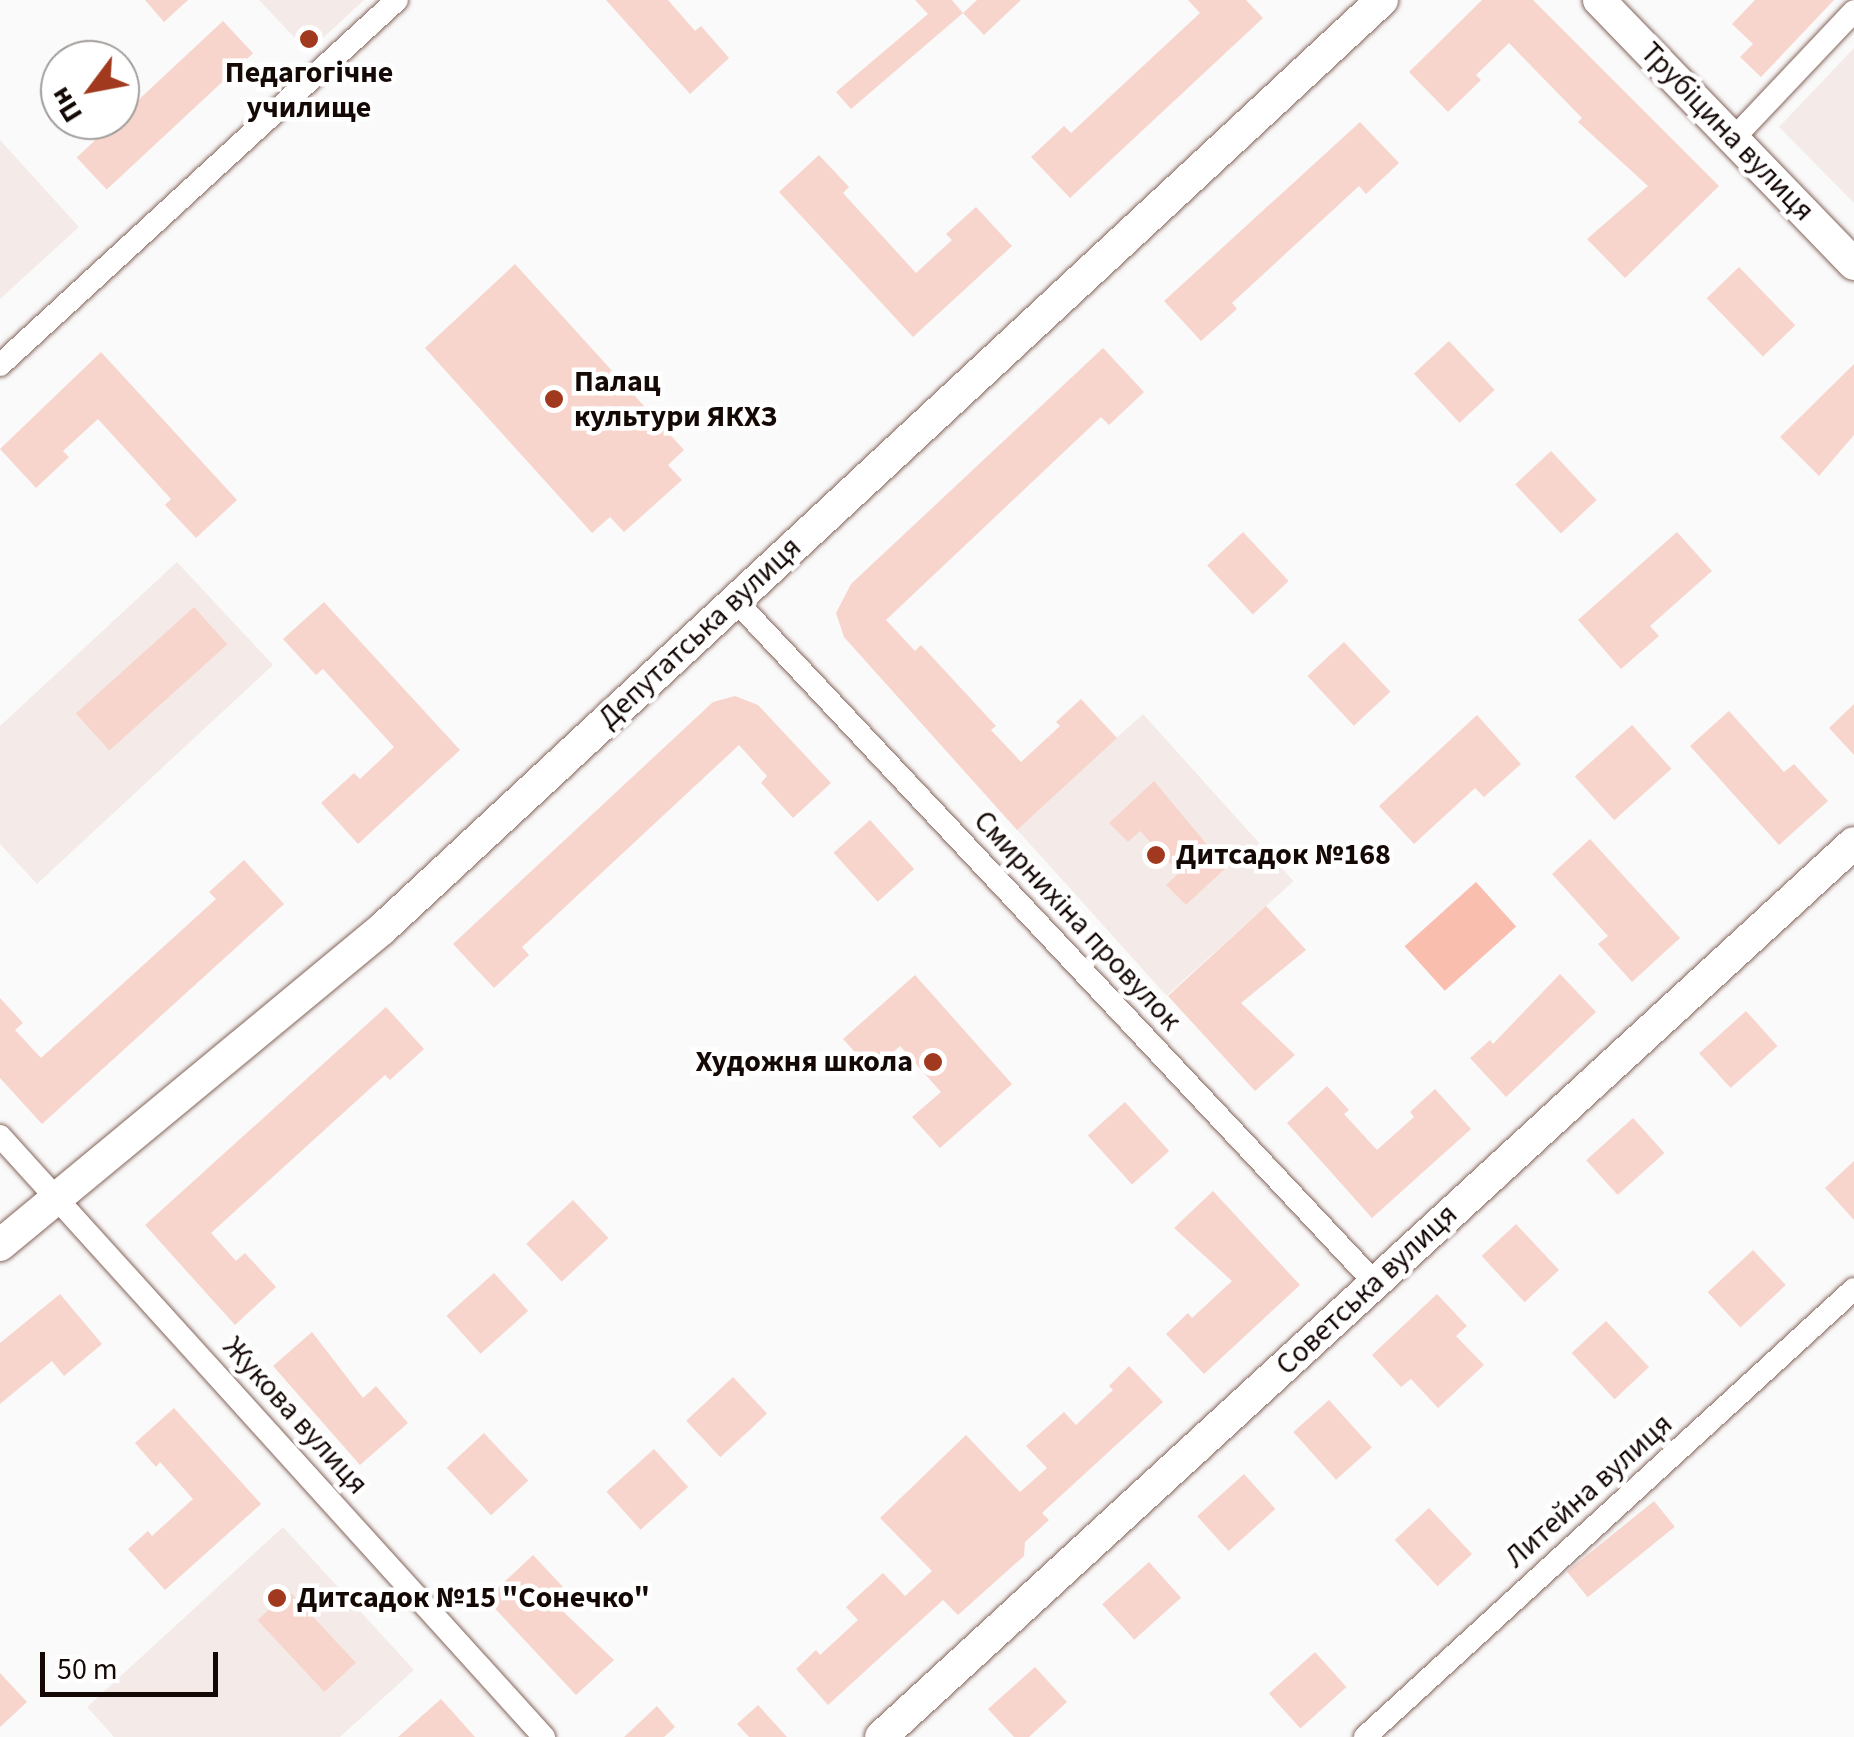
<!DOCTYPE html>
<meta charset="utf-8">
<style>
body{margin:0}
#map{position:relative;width:1854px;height:1737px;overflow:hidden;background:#fafafa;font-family:"Source Sans 3",sans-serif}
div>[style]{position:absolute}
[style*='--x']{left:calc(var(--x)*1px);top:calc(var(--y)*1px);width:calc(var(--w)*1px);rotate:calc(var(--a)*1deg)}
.built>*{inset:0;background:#f4ebe8;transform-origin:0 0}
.green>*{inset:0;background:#f9beae;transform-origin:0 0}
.building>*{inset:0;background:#f8d5cc;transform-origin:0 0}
.roads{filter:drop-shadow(0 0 2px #85655c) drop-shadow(0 0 2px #85655c)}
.street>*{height:22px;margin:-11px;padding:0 11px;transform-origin:11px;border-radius:11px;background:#fff}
.secondary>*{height:32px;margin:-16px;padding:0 16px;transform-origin:16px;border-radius:16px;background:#fff}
.dots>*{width:28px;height:28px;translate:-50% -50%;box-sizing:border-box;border:5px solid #fff;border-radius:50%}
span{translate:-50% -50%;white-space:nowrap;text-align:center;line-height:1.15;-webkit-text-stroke:9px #fff;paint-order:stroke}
.poi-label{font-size:30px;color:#150906;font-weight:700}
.left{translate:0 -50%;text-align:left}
.right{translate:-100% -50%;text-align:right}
.street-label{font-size:30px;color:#150906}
.north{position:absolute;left:40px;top:40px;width:100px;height:100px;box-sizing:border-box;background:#fff;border:2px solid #a19d9b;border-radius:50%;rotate:238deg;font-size:28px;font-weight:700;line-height:40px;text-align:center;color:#150906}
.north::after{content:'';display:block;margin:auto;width:35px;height:45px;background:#a1391e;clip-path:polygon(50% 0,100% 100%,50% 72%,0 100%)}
.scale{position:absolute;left:40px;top:1652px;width:178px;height:45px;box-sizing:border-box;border:5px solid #150906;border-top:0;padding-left:12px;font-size:30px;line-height:35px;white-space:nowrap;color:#150906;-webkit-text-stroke:8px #fff;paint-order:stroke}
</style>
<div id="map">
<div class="built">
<div style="clip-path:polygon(259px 0,364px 0,308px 52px)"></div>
<div style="clip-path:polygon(1854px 48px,1854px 203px,1779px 127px)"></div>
<div style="clip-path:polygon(0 140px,79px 227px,0 299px)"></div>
<div style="clip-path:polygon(177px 562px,273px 665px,37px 884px,0 844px,0 726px)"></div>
<div style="left:1143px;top:714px;width:225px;height:171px;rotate:48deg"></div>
<div style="clip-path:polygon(283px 1527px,414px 1670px,340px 1737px,114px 1737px,87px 1707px)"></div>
</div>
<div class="green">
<div style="left:1476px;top:882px;width:60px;height:96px;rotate:48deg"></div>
</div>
<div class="building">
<div style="clip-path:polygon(145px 0,188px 0,164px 22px)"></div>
<div style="clip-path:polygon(606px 0,668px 0,695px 31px,701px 26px,729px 58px,690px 94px)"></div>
<div style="clip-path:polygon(915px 0,952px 0,963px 13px,851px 109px,836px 92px,928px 14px)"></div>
<div style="clip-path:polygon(977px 0,1021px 0,984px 35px,963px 13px)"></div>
<div style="clip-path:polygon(1188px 0,1246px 0,1263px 18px,1070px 198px,1031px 157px,1064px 126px,1071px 133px,1200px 13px)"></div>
<div style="clip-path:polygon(1482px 0,1533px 0,1719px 186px,1625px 278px,1587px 239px,1648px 186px,1578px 122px,1582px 118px,1509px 43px,1476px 75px,1481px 80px,1448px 112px,1409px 72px)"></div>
<div style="clip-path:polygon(1755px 0,1834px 0,1761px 77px,1740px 57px,1753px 44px,1732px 24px)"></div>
<div style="left:223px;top:21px;width:44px;height:200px;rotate:47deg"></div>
<div style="clip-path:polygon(1360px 122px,1399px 163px,1366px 194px,1359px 186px,1232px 303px,1237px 309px,1201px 341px,1164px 301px)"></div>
<div style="clip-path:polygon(819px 155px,849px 187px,843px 193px,916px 273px,952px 240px,946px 234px,976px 207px,1012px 246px,913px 337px,779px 192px)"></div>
<div style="clip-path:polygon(515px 264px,684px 450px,668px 465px,682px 480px,624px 532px,610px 517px,592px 533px,425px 348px)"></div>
<div style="left:1739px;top:267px;width:81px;height:45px;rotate:46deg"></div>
<div style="left:1449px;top:341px;width:67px;height:48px;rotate:47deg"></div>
<div style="clip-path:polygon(1103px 348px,1144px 392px,1109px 425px,1101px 417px,886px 620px,915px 651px,921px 645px,996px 726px,991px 730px,1021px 762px,1060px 726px,1056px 722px,1081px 699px,1117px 738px,1017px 830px,844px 637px,836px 613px,851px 584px)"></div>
<div style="clip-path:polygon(101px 352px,237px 500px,196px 538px,165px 505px,171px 499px,98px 419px,63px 451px,69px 457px,36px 488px,0 449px)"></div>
<div style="clip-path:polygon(1854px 364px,1854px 435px,1819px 476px,1780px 437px)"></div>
<div style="left:1551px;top:451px;width:67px;height:49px;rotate:47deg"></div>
<div style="left:1243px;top:532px;width:67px;height:49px;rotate:47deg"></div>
<div style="clip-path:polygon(1677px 532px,1712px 571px,1650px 626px,1659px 636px,1621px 669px,1578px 620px)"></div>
<div style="clip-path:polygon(324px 602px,460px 750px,358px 844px,321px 803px,354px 773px,360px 779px,394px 747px,323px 669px,316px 675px,283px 639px)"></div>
<div style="left:194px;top:607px;width:50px;height:159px;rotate:48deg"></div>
<div style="left:1344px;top:642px;width:68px;height:50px;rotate:47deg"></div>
<div style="clip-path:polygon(735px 696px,758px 705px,831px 783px,793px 818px,761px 783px,767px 776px,739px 745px,522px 947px,529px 955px,494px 988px,453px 944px,713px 702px)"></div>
<div style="clip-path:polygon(1854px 704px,1854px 755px,1829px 728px)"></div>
<div style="clip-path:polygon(1729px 711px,1784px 772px,1794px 764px,1828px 801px,1779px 845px,1690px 746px)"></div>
<div style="clip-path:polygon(1477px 715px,1521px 764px,1484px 797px,1475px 788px,1414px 844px,1379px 806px)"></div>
<div style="left:1632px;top:725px;width:59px;height:77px;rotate:48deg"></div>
<div style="clip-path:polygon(1154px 781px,1209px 847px,1212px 844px,1230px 864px,1186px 905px,1166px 885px,1179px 873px,1140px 831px,1128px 842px,1109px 823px)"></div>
<div style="left:870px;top:820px;width:66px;height:49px;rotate:48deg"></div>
<div style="clip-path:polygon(1590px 839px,1680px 938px,1632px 982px,1598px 944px,1608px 936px,1552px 874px)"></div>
<div style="clip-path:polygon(244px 860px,284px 904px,42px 1124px,0 1078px,0 998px,23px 1023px,15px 1030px,41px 1058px,216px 899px,209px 892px)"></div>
<div style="clip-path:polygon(1266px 906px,1306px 950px,1241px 1003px,1295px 1055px,1255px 1091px,1168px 996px)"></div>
<div style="clip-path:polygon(1560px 974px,1596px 1012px,1506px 1097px,1470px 1058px,1490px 1040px,1493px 1044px)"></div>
<div style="clip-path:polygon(915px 975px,1012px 1084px,940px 1148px,912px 1117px,941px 1092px,900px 1046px,872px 1071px,843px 1039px)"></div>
<div style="clip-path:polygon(386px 1007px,424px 1049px,390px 1080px,385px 1075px,211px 1233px,236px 1261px,245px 1253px,276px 1287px,235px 1325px,145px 1225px)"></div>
<div style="left:1746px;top:1011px;width:47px;height:63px;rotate:48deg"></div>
<div style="clip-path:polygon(1327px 1086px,1349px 1110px,1344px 1114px,1377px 1150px,1414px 1117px,1410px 1112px,1435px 1089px,1471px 1129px,1372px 1218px,1287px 1123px)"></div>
<div style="left:1125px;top:1102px;width:66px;height:50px;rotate:48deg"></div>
<div style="left:1633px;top:1118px;width:47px;height:63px;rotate:48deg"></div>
<div style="clip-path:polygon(1854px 1161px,1854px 1220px,1825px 1188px)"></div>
<div style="clip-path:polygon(1213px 1191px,1300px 1285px,1204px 1374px,1166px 1334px,1188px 1313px,1192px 1318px,1232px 1281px,1174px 1228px)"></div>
<div style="left:573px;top:1200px;width:52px;height:64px;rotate:47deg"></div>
<div style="left:1516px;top:1224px;width:63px;height:47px;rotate:47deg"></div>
<div style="left:1753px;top:1250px;width:48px;height:62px;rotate:47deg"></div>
<div style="left:494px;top:1273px;width:51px;height:64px;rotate:48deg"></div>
<div style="clip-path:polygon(60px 1294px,102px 1344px,64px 1376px,52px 1361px,0 1404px,0 1343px)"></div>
<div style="clip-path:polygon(1437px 1294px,1467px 1326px,1456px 1336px,1484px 1365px,1438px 1408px,1411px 1379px,1401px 1387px,1372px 1355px)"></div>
<div style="left:1606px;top:1321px;width:63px;height:47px;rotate:47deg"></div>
<div style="clip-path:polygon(312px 1332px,363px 1398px,376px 1386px,408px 1423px,360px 1465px,273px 1366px)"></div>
<div style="clip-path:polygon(1129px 1366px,1163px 1402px,1042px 1513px,1049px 1520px,1025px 1542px,1024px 1556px,958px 1615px,943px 1600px,828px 1705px,796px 1669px,816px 1650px,820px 1655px,858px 1620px,846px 1607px,883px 1573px,905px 1596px,932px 1571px,880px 1518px,966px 1435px,1020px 1492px,1047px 1468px,1026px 1446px,1064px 1412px,1076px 1425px,1113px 1390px,1109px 1386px)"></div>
<div style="left:733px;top:1377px;width:50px;height:64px;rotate:47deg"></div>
<div style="left:1329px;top:1400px;width:64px;height:48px;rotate:48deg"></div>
<div style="clip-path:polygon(174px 1408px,261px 1504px,165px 1590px,128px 1549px,148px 1531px,152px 1536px,193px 1499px,160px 1462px,156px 1467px,135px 1443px)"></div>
<div style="left:484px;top:1433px;width:65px;height:51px;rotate:47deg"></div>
<div style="left:654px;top:1449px;width:51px;height:64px;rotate:48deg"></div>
<div style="left:1244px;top:1474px;width:47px;height:63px;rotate:48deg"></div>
<div style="left:1654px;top:1501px;width:33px;height:112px;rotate:51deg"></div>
<div style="left:1429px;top:1508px;width:63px;height:47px;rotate:47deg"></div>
<div style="clip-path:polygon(533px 1555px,563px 1587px,550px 1599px,614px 1660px,576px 1695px,486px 1599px)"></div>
<div style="left:1149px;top:1562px;width:48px;height:63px;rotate:48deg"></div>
<div style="left:289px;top:1591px;width:98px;height:43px;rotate:47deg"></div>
<div style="left:1315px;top:1652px;width:47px;height:62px;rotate:48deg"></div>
<div style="clip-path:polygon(1035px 1667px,1067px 1702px,1029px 1737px,1014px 1737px,988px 1709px)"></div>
<div style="clip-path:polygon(0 1673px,27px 1702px,0 1727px)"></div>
<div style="clip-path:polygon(441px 1699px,475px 1737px,398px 1737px)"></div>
<div style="clip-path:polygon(758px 1705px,787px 1737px,749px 1737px,737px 1724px)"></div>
<div style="clip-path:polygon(657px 1706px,675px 1727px,664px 1737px,624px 1737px)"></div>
</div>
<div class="roads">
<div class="street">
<div style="--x:1733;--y:139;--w:176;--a:-46.6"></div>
<div style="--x:0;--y:365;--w:539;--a:-42.6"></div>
<div style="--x:735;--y:600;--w:936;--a:46.86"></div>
<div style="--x:0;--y:1136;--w:811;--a:47.85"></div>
<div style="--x:1365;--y:1737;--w:663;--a:-42.49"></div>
</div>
<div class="secondary">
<div style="--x:1599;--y:0;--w:367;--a:46"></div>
<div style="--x:0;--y:1245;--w:496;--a:-39.6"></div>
<div style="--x:382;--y:929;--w:1365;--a:-42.89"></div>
<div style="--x:881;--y:1737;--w:1321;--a:-42.58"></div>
</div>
</div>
<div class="dots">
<div style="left:309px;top:39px;background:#a1391e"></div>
<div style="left:554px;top:399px;background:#a1391e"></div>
<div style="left:1156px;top:855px;background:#a1391e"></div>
<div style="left:933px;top:1062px;background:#a1391e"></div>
<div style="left:277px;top:1598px;background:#a1391e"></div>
</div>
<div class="poi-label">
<span style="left:309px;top:90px">Педагогічне<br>училище</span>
<span class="left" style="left:574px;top:399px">Палац<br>культури ЯКХЗ</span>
<span class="left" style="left:1176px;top:855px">Дитсадок №168</span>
<span class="right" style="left:913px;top:1062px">Художня школа</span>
<span class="left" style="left:297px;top:1598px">Дитсадок №15 "Сонечко"</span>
</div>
<div class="street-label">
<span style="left:1727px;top:132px;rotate:46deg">Трубіцина вулиця</span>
<span style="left:700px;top:633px;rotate:-43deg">Депутатська вулиця</span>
<span style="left:1077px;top:921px;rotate:47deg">Смирнихіна провулок</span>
<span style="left:1367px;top:1290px;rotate:-43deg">Советська вулиця</span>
<span style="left:295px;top:1416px;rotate:48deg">Жукова вулиця</span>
<span style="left:1589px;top:1491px;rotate:-42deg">Литейна вулиця</span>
</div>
<div class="north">Пн</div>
<div class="scale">50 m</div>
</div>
